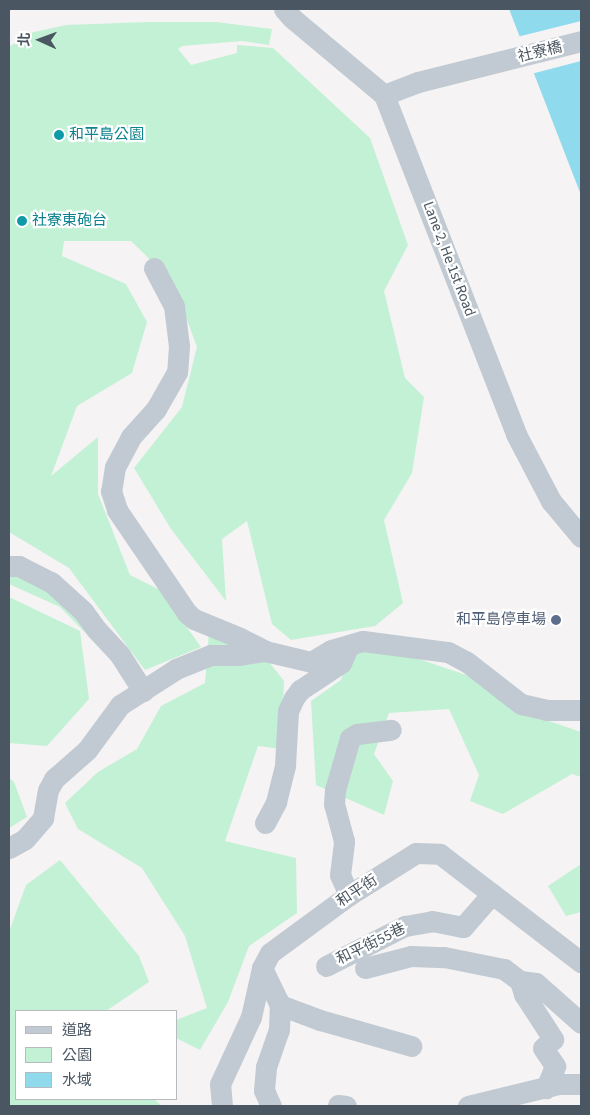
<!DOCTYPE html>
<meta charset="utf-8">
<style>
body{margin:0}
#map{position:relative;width:590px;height:1115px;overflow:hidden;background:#f5f3f3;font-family:"Source Sans 3","Noto Sans TC",sans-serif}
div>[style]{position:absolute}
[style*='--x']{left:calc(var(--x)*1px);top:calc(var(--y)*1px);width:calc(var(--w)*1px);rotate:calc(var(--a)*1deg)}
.green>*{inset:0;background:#c3f1d5}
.water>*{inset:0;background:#90daee}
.pier>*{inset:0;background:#f5f3f3}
.minor>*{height:21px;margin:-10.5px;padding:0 10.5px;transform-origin:10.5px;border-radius:10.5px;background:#c1cad2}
.dots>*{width:14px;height:14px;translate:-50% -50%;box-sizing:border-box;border:2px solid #fff;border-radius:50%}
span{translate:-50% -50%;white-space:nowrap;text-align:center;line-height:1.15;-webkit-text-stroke:4.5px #fff;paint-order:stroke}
.street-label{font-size:15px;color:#4a5661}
.culture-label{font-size:15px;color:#0d838f}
.left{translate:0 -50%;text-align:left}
.service-label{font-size:15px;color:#4e5e75}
.right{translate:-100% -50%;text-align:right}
.frame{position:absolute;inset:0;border:10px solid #4a5661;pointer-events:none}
.legend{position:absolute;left:15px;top:1010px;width:162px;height:90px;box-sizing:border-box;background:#fff;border:1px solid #b7bbc0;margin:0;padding:6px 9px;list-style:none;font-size:15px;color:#4a5661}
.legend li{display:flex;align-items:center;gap:10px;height:25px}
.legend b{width:25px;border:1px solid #b7bbc0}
.north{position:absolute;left:15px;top:15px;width:50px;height:50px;-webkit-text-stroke:4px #fff;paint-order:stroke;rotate:272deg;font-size:14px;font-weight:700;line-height:20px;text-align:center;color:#4a5661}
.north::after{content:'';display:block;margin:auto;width:18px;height:22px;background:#4a5661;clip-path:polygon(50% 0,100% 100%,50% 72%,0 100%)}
</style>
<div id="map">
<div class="green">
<div style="clip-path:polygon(148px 22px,216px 22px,272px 29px,269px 45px,242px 41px,182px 46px,178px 49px,191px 65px,237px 53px,237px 45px,273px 48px,370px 138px,408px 245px,384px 291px,405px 378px,424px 397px,412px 473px,384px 520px,403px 603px,375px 626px,291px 640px,272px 624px,247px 521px,222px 539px,226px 601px,171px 529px,134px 468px,182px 407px,197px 347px,173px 282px,131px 241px,64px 241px,62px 256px,126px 284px,147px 322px,132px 373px,77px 406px,51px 476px,98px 437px,98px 494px,130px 575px,160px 590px,201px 647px,145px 670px,69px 568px,9px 532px,9px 47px,30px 33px,66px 25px)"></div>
<div style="clip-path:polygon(9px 564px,78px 603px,112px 660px,60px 607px,9px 584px)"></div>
<div style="clip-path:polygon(9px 597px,80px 631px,89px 699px,47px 746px,9px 743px)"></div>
<div style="clip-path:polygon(209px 632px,269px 662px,284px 681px,281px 749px,258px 746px,225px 841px,296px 858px,297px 913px,249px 946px,228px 1002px,200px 1050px,176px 1038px,176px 1020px,207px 1008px,185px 936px,142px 868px,78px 829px,65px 803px,98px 772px,137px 749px,161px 706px,205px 683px)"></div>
<div style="clip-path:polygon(355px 649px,398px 652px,481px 680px,511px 708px,581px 732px,581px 777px,572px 774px,503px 814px,470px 801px,479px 775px,449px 709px,389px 713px,374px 754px,393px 781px,384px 815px,316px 785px,311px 701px,341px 680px,346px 664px)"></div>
<div style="clip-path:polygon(9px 778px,14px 782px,27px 817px,9px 828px)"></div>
<div style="clip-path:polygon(60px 860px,139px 956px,149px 982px,106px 1011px,16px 1011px,16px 1099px,154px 1099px,162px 1106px,9px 1106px,9px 932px,26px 885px)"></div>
<div style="clip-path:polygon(581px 864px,581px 912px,566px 916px,548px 886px)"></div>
</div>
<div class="water">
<div style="clip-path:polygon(509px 9px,581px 9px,581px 195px)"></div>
</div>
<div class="pier">
<div style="clip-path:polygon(581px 21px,581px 61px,531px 74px,517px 37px)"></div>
</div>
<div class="minor">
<div style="--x:284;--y:9;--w:12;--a:48"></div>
<div style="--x:292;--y:18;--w:120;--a:39.9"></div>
<div style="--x:384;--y:95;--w:364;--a:68.7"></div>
<div style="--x:516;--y:434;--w:76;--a:62.4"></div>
<div style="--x:551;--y:501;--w:47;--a:50.2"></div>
<div style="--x:384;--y:95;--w:36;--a:-21"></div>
<div style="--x:418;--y:82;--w:168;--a:-14.1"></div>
<div style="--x:154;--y:268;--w:43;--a:62.2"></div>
<div style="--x:174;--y:306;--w:40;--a:82.9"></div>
<div style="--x:179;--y:346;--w:26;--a:94"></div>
<div style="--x:177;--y:372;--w:43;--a:119.6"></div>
<div style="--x:156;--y:409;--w:38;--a:132"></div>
<div style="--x:131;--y:437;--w:34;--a:118"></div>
<div style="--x:115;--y:467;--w:24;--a:99"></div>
<div style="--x:111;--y:491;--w:20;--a:72"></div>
<div style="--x:117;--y:510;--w:125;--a:55.8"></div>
<div style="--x:187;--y:613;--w:9;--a:41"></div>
<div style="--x:194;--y:619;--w:50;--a:22.4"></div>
<div style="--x:240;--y:638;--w:28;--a:27"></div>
<div style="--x:265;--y:651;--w:47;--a:13.4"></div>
<div style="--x:311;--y:662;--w:23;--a:-31"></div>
<div style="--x:331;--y:650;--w:33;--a:-16"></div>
<div style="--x:363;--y:641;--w:86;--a:7.4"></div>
<div style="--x:448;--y:652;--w:21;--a:28"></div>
<div style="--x:467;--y:662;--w:68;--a:37.9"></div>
<div style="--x:521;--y:704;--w:26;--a:13"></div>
<div style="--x:546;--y:710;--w:35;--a:0"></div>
<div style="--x:9;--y:566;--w:10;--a:0"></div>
<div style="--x:19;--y:566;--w:36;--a:27"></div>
<div style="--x:51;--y:582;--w:43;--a:42.2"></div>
<div style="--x:83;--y:611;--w:22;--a:54"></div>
<div style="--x:96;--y:629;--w:35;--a:47"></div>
<div style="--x:120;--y:655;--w:43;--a:57.4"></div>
<div style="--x:265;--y:823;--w:24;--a:-62"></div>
<div style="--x:276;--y:802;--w:38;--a:-76"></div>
<div style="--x:285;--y:765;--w:54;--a:-86.8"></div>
<div style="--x:288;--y:711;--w:14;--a:-65"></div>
<div style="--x:294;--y:698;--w:10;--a:-53"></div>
<div style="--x:300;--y:690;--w:49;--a:-33.4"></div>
<div style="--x:341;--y:663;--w:20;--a:-66"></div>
<div style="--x:9;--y:848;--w:18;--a:-29"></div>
<div style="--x:25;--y:839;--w:28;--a:-49"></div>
<div style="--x:43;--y:818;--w:28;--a:-80"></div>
<div style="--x:48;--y:790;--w:13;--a:-61"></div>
<div style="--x:54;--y:779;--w:44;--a:-41.3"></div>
<div style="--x:87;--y:750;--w:56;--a:-53.7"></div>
<div style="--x:120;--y:705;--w:67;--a:-32.7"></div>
<div style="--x:176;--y:669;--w:38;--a:-22"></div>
<div style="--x:211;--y:655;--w:28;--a:0"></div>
<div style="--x:239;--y:655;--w:26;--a:-9"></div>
<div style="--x:349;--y:895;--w:22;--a:-114"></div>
<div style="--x:340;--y:875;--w:34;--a:-83"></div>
<div style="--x:344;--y:841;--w:38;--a:-105"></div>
<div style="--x:334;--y:804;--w:14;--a:-86"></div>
<div style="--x:335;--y:790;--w:54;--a:-73.9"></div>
<div style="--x:350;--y:738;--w:8;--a:-30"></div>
<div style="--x:357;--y:734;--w:34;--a:-7"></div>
<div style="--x:326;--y:966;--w:89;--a:-26.9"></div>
<div style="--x:405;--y:926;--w:27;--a:-10"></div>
<div style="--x:432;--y:921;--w:32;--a:11"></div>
<div style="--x:463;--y:927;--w:44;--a:-48.7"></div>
<div style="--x:262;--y:968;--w:41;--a:64.1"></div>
<div style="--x:280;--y:1005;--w:43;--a:20.6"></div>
<div style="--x:320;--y:1020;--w:95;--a:15.9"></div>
<div style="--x:365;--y:968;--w:48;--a:-14.6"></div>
<div style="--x:411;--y:956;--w:33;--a:2"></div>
<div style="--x:444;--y:957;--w:61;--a:11.3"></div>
<div style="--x:504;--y:969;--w:20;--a:37"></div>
<div style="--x:520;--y:981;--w:16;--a:7"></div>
<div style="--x:536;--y:983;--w:60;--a:41.6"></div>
<div style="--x:520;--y:981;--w:14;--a:73"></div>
<div style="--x:524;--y:994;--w:54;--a:57.2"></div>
<div style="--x:553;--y:1039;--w:13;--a:138"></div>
<div style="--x:543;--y:1048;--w:22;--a:56"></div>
<div style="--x:555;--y:1066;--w:24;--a:112"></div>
<div style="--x:338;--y:1105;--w:8;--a:7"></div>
<div style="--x:222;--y:1106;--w:22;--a:-95"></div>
<div style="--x:220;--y:1084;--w:74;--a:-65.2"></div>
<div style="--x:251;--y:1017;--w:50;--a:-77.3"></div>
<div style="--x:262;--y:968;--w:17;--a:-62"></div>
<div style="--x:270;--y:953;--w:98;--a:-36.3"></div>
<div style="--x:349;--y:895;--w:79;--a:-32.1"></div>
<div style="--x:416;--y:853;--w:24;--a:2"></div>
<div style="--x:440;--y:854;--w:178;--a:37.5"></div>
<div style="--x:271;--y:1106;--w:17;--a:-114"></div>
<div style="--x:264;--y:1090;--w:23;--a:-85"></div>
<div style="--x:266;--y:1067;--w:39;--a:-71"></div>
<div style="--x:279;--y:1030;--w:25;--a:-88"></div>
<div style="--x:468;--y:1106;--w:93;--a:-13.7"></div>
<div style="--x:558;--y:1084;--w:23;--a:0"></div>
</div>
<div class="dots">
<div style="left:59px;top:135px;background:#0f9aa8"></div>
<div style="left:22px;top:221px;background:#0f9aa8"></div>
<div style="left:556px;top:620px;background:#5c6f8a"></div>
</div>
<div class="street-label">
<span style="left:540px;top:52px;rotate:-14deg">社寮橋</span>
<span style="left:449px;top:259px;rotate:69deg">Lane 2, He 1st Road</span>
<span style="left:357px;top:891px;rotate:-33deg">和平街</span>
<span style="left:371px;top:944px;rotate:-26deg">和平街55巷</span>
</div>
<div class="culture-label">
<span class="left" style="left:69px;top:135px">和平島公園</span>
<span class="left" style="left:32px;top:221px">社寮東砲台</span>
</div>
<div class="service-label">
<span class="right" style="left:546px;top:620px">和平島停車場</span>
</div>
<div class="frame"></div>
<ul class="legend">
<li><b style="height:6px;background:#c1cad2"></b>道路</li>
<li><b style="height:14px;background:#c3f1d5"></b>公園</li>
<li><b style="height:14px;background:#90daee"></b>水域</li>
</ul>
<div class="north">北</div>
</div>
